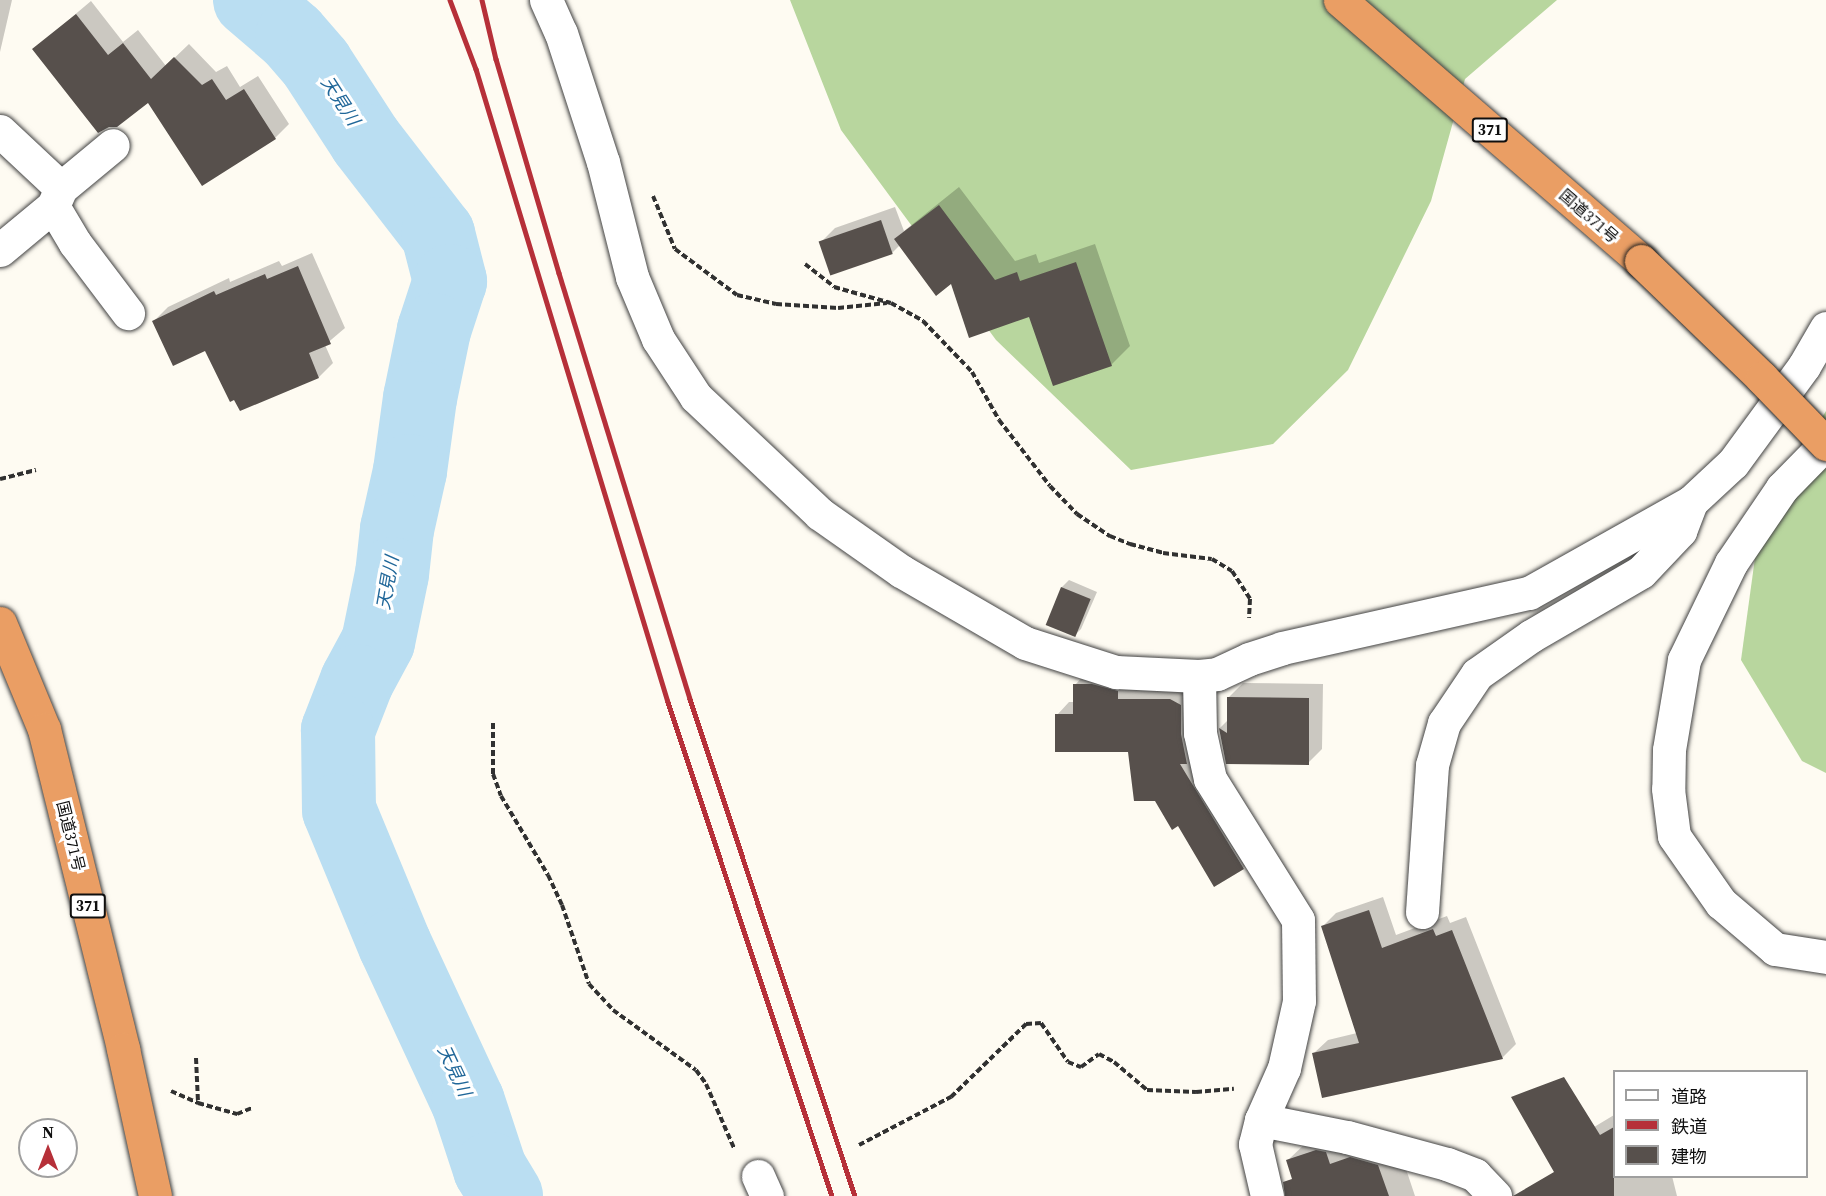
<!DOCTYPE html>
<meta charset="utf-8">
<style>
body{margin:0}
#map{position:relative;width:1826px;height:1196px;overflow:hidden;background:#fefbf2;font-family:"Source Serif 4","Noto Sans JP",serif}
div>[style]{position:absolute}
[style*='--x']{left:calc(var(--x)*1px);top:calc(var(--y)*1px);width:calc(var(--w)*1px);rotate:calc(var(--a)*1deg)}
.forest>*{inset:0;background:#b8d69e}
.shadow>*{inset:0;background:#0003}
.river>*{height:74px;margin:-37px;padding:0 37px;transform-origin:37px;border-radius:37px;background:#badef2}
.building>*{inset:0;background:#57504c;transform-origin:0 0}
.path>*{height:4px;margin-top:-2px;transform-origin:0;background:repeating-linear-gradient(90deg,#313131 0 6px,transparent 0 9px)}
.roads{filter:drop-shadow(0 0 2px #424242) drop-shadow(0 0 2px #424242)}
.minor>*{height:33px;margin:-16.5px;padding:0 16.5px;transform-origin:16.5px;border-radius:16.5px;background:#fff}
.highway>*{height:33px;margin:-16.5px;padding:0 16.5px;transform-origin:16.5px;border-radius:16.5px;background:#ea9e64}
.rail>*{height:4.5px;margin:-2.25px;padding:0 2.25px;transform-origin:2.25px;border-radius:2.25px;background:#b63039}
.bridges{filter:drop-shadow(0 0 2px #202020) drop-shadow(0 0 2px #202020)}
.highway-bridge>*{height:33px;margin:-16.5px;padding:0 16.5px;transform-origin:16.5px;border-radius:16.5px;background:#ea9e64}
span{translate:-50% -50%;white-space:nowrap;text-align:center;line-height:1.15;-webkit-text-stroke:6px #fff;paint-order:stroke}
.shield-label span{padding:2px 4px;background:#fff;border:2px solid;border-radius:4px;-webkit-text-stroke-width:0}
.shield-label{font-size:15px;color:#0f0f0f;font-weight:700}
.street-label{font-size:16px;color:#0f0f0f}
.water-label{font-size:18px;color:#206799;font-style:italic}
.legend{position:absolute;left:1613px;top:1070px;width:195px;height:108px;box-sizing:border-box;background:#fff;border:2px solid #9f9f9f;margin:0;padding:8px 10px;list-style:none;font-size:18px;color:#0f0f0f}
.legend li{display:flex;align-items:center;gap:12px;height:30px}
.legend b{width:30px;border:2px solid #9f9f9f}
.north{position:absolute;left:18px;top:1118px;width:60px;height:60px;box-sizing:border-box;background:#fff;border:2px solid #9f9f9f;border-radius:50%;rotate:0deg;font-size:16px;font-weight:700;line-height:24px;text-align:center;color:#0f0f0f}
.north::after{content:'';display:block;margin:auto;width:21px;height:27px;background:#b63039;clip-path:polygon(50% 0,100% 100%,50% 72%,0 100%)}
</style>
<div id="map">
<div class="forest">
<div style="clip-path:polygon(790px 0,1557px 0,1465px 79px,1431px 201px,1348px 370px,1273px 444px,1131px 470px,996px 340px,841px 130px)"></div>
<div style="clip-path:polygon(1826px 411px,1826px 773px,1802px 761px,1741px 660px,1761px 514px)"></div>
</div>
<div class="shadow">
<div style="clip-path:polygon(0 0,12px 0,0 52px)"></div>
<div style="clip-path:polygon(91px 1px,123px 42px,138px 30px,166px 66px,189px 44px,216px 72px,227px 66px,240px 87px,258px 76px,289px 124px,275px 138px,34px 49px)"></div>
<div style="clip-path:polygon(959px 187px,1015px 261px,1036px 254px,1039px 263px,1095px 244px,1130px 346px,1111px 365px,1030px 315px,952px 282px,900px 245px,892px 253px,820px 243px,835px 228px,895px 207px,904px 231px)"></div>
<div style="clip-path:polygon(312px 253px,345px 328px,325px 345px,333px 363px,319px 377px,206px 349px,154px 321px,168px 307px,229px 278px,230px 282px,279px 261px,282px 266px)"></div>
<div style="clip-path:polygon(1069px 580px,1097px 592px,1081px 629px,1074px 636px,1047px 624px,1062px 587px)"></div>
<div style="clip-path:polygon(1087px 672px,1183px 687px,1256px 856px,1243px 868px,1179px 824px,1130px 751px,1057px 715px,1069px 702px,1075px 702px,1075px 685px)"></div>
<div style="clip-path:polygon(1243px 683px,1323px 684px,1322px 749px,1308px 763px,1227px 762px,1220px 728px,1228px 720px,1229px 697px)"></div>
<div style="clip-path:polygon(1383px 897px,1396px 935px,1447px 916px,1450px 923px,1466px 917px,1516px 1044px,1502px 1058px,1314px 1053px,1328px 1040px,1357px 1033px,1322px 927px,1336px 913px)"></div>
<div style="clip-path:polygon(1614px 1115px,1614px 1176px,1672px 1176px,1677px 1196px,1573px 1196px,1566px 1144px)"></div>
<div style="clip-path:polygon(1308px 1141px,1398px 1145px,1415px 1196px,1300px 1196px,1287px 1161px)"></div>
</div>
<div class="river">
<div style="--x:250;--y:0;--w:55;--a:40.6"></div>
<div style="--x:292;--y:36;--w:37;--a:49"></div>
<div style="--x:316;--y:64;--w:92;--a:57"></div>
<div style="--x:366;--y:141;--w:118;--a:52.3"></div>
<div style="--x:438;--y:234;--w:49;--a:75.7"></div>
<div style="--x:450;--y:281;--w:52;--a:108.1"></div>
<div style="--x:434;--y:330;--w:69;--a:101.6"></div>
<div style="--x:420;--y:398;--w:74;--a:97.8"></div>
<div style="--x:410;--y:471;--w:59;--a:102.6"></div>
<div style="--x:397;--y:529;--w:45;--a:96.3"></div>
<div style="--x:392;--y:574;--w:69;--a:101.6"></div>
<div style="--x:378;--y:642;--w:44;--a:118.3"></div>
<div style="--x:357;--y:681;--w:53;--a:111.2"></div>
<div style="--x:338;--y:730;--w:80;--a:89.3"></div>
<div style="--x:339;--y:810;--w:146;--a:67.5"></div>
<div style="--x:395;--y:945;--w:173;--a:65.1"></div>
<div style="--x:468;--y:1102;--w:71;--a:71.8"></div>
<div style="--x:490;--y:1169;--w:31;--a:59"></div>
</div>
<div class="building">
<div style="clip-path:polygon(76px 14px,108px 55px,123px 43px,151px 79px,174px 57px,202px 85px,212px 79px,226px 100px,244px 89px,276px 139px,202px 186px,148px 103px,117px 127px,109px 127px,98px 133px,32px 49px)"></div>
<div style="clip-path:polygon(939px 205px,995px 280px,1017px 272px,1020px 281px,1076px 262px,1112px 366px,1053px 386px,1029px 317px,969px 338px,951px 284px,936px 296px,894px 239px)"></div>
<div style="left:881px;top:220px;width:36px;height:66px;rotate:71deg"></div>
<div style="clip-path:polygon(298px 266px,331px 344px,309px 353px,319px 378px,240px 411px,234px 400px,230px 402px,205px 351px,173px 366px,152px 321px,214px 291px,216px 295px,265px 274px,267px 279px)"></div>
<div style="left:1061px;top:587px;width:32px;height:41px;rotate:22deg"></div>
<div style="clip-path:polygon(1073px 684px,1092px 684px,1118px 691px,1118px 699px,1170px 699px,1181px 705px,1181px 734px,1187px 764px,1180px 764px,1244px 869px,1214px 887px,1178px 826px,1172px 830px,1155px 801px,1134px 801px,1128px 752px,1055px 752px,1055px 714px,1073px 714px)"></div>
<div style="clip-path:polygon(1227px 697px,1309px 698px,1309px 765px,1226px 764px,1219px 728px,1227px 733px)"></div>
<div style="clip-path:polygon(1369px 910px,1382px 948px,1433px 929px,1436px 936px,1452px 930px,1503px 1059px,1322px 1098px,1312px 1053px,1359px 1043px,1321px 926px)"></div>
<div style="clip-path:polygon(1564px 1077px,1600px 1135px,1614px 1127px,1614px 1196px,1513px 1196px,1554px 1172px,1511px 1097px)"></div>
<div style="clip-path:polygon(1316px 1150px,1326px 1152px,1330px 1164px,1350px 1157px,1378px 1165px,1389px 1196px,1285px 1196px,1283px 1182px,1292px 1179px,1286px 1160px)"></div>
</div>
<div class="path">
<div style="--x:653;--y:196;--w:57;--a:67.5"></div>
<div style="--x:675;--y:249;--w:77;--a:36.6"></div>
<div style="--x:737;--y:295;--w:40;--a:13"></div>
<div style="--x:776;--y:304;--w:62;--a:3.7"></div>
<div style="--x:838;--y:308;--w:49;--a:-5.8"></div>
<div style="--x:805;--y:264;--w:37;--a:38"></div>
<div style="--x:834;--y:287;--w:59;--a:15.7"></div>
<div style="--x:891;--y:303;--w:37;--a:29"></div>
<div style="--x:923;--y:321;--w:71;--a:46.1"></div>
<div style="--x:972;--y:372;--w:55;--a:60.6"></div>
<div style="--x:999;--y:420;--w:83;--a:52.3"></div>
<div style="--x:1050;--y:486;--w:39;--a:46"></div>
<div style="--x:1077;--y:514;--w:40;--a:34"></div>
<div style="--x:1110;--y:536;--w:22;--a:22"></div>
<div style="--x:1130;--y:544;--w:34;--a:15"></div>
<div style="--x:1163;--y:553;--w:49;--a:7"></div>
<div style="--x:1212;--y:559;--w:23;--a:31"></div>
<div style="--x:1232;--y:571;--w:33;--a:57"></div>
<div style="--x:1250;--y:599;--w:19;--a:93"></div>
<div style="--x:0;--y:479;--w:37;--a:-14"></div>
<div style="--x:493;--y:723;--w:51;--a:90"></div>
<div style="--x:493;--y:774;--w:23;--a:70"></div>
<div style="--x:501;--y:796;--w:92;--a:59.3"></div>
<div style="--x:548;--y:875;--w:33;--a:65"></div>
<div style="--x:562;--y:905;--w:83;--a:71.1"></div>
<div style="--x:589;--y:984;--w:35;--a:47"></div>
<div style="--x:613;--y:1010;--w:102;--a:35.9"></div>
<div style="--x:696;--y:1070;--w:17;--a:54"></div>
<div style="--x:706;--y:1084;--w:70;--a:66.4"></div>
<div style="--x:196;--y:1058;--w:44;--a:87.4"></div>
<div style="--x:171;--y:1091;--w:30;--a:24"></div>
<div style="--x:198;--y:1103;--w:41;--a:15.8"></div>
<div style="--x:237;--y:1114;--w:16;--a:-22"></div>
<div style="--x:859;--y:1145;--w:104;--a:-27.6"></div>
<div style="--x:951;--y:1097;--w:105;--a:-44.2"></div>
<div style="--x:1026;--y:1024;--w:15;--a:-4"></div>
<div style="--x:1041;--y:1023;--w:47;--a:55.3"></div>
<div style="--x:1068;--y:1062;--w:14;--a:21"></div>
<div style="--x:1081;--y:1067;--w:22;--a:-36"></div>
<div style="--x:1099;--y:1054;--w:17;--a:28"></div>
<div style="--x:1114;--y:1062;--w:43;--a:40.3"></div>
<div style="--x:1147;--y:1090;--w:49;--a:2.3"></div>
<div style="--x:1196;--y:1092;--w:38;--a:-5"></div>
</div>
<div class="roads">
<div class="minor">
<div style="--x:546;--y:0;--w:36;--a:66"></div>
<div style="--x:561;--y:33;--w:136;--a:72"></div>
<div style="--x:603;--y:162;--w:119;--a:75.8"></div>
<div style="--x:632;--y:277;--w:67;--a:67.2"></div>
<div style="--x:658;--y:339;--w:69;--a:56.8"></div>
<div style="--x:696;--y:397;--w:170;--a:43.3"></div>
<div style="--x:820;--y:514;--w:99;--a:35.1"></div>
<div style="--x:901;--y:571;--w:143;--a:30.1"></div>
<div style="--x:1025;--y:643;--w:96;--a:17.7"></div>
<div style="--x:1116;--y:672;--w:83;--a:2.8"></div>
<div style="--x:1199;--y:676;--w:57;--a:89"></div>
<div style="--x:1200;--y:733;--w:47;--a:77.7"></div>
<div style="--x:1210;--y:779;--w:166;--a:58"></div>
<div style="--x:1298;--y:920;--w:81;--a:89.3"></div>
<div style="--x:1299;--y:1001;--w:69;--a:102.6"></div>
<div style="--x:1284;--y:1068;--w:57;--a:113.9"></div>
<div style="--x:1261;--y:1120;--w:25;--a:104"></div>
<div style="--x:1255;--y:1144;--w:53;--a:77"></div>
<div style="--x:0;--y:131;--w:83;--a:43.1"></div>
<div style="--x:53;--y:206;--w:43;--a:59.3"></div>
<div style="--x:75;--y:243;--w:88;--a:52.9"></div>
<div style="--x:0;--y:250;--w:69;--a:-39.7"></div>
<div style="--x:53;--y:206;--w:20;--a:-66"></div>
<div style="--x:61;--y:188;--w:67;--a:-39.6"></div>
<div style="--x:1826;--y:443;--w:63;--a:134.4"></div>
<div style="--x:1782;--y:488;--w:91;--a:124.2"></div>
<div style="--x:1731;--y:563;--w:108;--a:115.9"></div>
<div style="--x:1684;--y:660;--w:91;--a:99.5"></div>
<div style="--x:1669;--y:750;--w:39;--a:91"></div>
<div style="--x:1668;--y:789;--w:47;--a:82.7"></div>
<div style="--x:1674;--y:836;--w:82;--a:55"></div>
<div style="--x:1721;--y:903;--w:71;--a:40.4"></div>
<div style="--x:1775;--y:949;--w:52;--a:8.9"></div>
<div style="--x:1199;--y:676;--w:18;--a:-6"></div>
<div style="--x:1217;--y:674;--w:35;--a:-25"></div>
<div style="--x:1249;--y:659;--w:35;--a:-18"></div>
<div style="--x:1282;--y:648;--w:253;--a:-12.6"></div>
<div style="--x:1529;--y:593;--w:186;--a:-29.3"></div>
<div style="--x:1691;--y:502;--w:57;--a:-42.9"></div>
<div style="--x:1733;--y:463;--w:120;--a:-53.8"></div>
<div style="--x:1804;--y:366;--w:44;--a:-59.9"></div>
<div style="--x:1422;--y:912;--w:147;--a:-86.1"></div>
<div style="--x:1432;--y:765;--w:44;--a:-74.1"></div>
<div style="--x:1444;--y:723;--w:59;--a:-56"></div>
<div style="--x:1477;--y:674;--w:66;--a:-35.1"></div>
<div style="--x:1531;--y:636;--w:127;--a:-30.2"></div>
<div style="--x:1641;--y:572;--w:57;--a:-46.4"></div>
<div style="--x:1680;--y:531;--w:31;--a:-69"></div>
<div style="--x:1261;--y:1120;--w:88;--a:11.2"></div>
<div style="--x:1347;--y:1137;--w:104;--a:15.1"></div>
<div style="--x:1447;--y:1164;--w:30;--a:21"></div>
<div style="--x:1475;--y:1175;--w:29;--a:46"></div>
<div style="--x:758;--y:1176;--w:22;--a:66"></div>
</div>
<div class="highway">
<div style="--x:1340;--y:0;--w:398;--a:40.9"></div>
<div style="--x:0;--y:623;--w:115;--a:67.5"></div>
<div style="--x:44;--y:729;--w:330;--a:76.1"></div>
<div style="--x:123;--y:1049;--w:150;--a:77.7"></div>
</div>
</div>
<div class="rail">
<div style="--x:450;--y:0;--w:74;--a:69.4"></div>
<div style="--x:476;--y:69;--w:661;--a:73.13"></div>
<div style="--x:668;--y:702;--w:521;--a:71.63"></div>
<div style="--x:482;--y:0;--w:61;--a:76.7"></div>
<div style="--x:496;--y:59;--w:223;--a:73.6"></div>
<div style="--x:559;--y:273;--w:446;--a:72.9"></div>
<div style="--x:690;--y:699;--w:524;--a:71.63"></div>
</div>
<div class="bridges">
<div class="highway-bridge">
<div style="--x:1641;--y:261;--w:168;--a:44"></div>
<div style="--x:1762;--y:378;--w:92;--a:45.9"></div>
</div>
</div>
<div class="shield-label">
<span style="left:1490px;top:130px">371</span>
<span style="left:88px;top:906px">371</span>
</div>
<div class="street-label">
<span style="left:1589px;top:216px;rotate:41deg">国道371号</span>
<span style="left:71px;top:836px;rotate:76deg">国道371号</span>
</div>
<div class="water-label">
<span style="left:340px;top:101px;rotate:57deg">天見川</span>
<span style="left:388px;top:583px;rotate:-80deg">天見川</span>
<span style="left:454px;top:1071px;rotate:65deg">天見川</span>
</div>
<ul class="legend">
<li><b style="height:8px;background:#fff"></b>道路</li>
<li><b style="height:8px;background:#b63039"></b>鉄道</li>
<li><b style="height:16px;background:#57504c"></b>建物</li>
</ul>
<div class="north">N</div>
</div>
